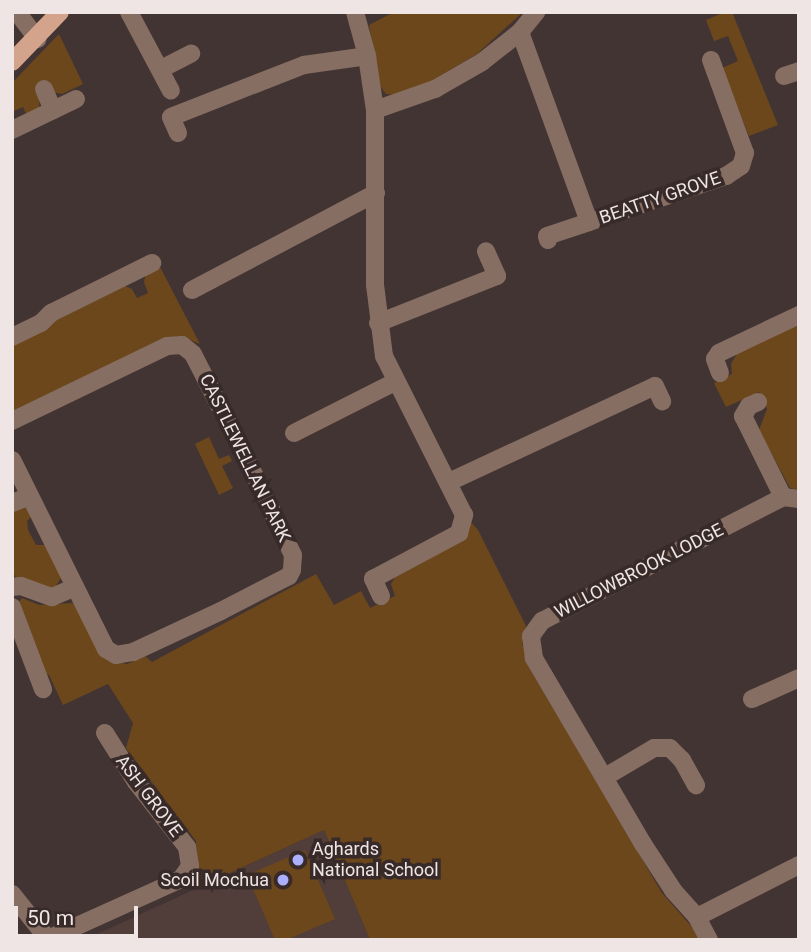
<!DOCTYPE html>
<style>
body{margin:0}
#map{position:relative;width:811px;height:952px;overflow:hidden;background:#423433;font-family:Roboto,sans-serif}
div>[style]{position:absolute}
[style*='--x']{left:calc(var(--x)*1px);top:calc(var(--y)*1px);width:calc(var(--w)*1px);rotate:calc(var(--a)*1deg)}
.built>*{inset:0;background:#513d3a}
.green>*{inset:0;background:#6c471b}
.minor>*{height:18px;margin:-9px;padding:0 9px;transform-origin:9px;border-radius:9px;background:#866e63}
.major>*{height:18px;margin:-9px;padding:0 9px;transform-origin:9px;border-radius:9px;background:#d3a38b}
.dots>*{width:19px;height:19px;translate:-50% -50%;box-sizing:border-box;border:4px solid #372a29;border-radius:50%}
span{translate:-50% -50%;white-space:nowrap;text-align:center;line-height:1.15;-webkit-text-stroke:7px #372a29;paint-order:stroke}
.street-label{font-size:18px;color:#eee5e4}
.poi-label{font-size:18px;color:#eee5e4}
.left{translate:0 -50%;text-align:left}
.right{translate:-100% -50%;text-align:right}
.frame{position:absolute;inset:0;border:14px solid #eee5e4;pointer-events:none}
.scale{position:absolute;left:14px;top:906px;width:124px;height:32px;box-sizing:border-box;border:4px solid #eee5e4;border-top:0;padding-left:9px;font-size:21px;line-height:24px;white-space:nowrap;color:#eee5e4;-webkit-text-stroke:5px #372a29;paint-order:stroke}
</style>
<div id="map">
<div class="built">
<div style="clip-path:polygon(324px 830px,370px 940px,84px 940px)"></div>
</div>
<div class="green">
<div style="clip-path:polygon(394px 12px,433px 14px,523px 12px,477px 54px,414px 91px,396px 95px,386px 94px,380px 86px,369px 25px)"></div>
<div style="clip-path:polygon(725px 12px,732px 12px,778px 125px,749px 136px,722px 68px,738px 61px,728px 36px,714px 41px,706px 20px)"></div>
<div style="clip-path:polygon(59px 34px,83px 84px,62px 94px,53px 92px,47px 81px,37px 87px,40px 96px,39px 108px,26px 114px,23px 107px,12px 112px,12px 83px)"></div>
<div style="clip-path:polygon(159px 265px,200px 344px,180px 336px,159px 340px,137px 355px,12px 412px,12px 345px,52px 320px,123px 285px,132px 289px,137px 298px,148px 293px,144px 282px,146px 274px)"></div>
<div style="clip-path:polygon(799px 324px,799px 490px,790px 488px,759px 430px,767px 409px,759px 392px,726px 407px,714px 383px,732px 374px,731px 364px,738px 352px)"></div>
<div style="clip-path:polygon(209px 437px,219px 459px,229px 455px,232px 461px,222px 466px,233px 488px,219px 495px,195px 444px)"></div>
<div style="clip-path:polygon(22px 507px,26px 507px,32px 516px,27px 521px,28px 530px,36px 545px,47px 545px,61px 578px,55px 587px,48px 590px,17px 581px,12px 569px,12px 511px)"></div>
<div style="clip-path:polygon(470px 521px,478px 530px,526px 626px,522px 643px,530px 669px,662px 893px,692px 927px,699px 940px,370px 940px,324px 830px,195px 889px,196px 841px,126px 748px,133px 723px,108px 684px,63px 705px,49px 675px,45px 674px,18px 603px,22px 598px,39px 605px,73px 603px,111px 661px,127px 664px,145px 656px,152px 662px,316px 574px,334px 605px,361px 591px,370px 608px,395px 596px,391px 584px,395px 577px,461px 541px)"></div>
<div style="clip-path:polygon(305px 850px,335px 919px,286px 940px,275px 940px,247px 875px)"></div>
</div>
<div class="minor">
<div style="--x:17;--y:12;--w:34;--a:53"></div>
<div style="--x:129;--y:12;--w:89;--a:62"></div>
<div style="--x:355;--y:12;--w:46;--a:74.7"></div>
<div style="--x:520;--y:32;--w:202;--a:70"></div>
<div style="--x:589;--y:222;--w:145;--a:-18.6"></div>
<div style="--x:726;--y:176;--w:18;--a:-34"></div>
<div style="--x:741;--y:166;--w:14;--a:-73"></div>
<div style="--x:745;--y:153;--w:99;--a:-110.1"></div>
<div style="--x:161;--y:69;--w:34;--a:-27"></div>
<div style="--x:784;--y:76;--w:16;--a:-18"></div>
<div style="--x:44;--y:89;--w:23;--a:67"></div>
<div style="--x:12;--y:130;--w:71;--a:-25.8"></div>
<div style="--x:178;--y:133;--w:17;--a:-114"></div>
<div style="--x:171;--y:117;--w:143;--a:-21.4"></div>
<div style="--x:304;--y:65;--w:64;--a:-8.1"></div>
<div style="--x:367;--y:56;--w:55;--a:81.6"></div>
<div style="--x:548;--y:240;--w:4;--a:-104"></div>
<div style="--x:547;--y:236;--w:44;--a:-18.4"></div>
<div style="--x:192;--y:290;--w:208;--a:-27.8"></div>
<div style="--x:378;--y:323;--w:128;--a:-21.6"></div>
<div style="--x:497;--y:276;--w:27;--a:-114"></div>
<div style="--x:12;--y:337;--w:32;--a:-26"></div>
<div style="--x:41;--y:323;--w:14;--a:-45"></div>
<div style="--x:51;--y:313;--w:113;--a:-26.3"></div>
<div style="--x:720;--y:373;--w:15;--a:-110"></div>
<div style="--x:715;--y:359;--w:7;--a:-56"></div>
<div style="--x:719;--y:353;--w:89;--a:-25.4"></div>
<div style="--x:758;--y:402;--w:10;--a:156"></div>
<div style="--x:749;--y:406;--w:12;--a:121"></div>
<div style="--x:743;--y:416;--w:90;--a:63.7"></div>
<div style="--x:12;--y:421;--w:172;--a:-25.8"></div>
<div style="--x:167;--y:346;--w:15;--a:-4"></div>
<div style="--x:182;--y:345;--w:14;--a:39"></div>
<div style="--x:193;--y:354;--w:150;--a:63.1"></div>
<div style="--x:261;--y:488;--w:74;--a:64.5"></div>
<div style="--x:293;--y:555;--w:15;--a:94"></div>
<div style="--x:292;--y:570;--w:7;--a:117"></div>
<div style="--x:289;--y:576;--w:76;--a:152.8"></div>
<div style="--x:221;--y:611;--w:97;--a:155"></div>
<div style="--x:133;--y:652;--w:17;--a:170"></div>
<div style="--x:116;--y:655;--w:12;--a:-149"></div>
<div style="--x:106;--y:649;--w:211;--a:-116.4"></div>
<div style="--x:294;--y:433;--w:113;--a:-26.8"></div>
<div style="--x:449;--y:482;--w:227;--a:-25"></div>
<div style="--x:655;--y:386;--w:17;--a:65"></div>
<div style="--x:12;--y:503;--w:19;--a:-21"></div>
<div style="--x:12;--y:587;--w:9;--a:-6"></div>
<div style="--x:21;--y:586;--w:33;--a:20"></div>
<div style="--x:52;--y:597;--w:25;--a:-23"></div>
<div style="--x:381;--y:596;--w:19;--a:-115"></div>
<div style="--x:373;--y:579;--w:98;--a:-28.1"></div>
<div style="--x:459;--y:533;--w:19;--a:-74"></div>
<div style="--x:464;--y:515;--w:178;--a:-116.7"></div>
<div style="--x:384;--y:356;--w:72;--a:-97.2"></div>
<div style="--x:375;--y:285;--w:175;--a:-90"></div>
<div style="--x:375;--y:110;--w:64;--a:-19.3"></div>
<div style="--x:435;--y:89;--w:54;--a:-29.9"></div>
<div style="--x:482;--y:62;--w:48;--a:-38.3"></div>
<div style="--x:520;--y:32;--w:26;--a:-51"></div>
<div style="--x:12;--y:607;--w:88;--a:69.3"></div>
<div style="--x:752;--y:699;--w:51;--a:-24.1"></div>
<div style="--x:605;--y:777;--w:57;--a:-30.6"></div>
<div style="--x:654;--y:748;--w:16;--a:0"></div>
<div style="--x:670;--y:748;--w:17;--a:45"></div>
<div style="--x:682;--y:760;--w:29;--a:61"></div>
<div style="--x:12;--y:894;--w:58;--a:51.3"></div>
<div style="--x:697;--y:917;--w:114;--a:-27"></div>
<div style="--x:46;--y:940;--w:148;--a:-24.3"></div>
<div style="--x:181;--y:879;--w:16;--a:-55"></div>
<div style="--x:190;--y:866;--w:19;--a:-99"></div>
<div style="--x:187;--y:847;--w:83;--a:-128.1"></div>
<div style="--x:136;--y:782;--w:58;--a:-122.3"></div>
<div style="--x:709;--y:940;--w:26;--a:-118"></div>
<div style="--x:697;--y:917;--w:36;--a:-132"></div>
<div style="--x:673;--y:890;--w:55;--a:-123.1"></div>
<div style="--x:643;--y:844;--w:216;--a:-120.4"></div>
<div style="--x:534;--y:658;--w:22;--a:-98"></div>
<div style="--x:531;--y:636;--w:19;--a:-54"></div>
<div style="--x:542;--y:621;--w:271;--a:-27.2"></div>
<div style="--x:783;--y:497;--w:16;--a:7"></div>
</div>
<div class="major">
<div style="--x:12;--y:62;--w:69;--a:-46.2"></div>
</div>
<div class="dots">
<div style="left:298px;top:860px;background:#acaffb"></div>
<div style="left:283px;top:880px;background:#acaffb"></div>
</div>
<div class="street-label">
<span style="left:660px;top:198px;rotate:-19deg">BEATTY GROVE</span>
<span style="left:245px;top:458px;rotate:64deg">CASTLEWELLAN PARK</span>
<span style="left:639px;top:571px;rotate:-27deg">WILLOWBROOK LODGE</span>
<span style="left:149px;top:796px;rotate:53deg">ASH GROVE</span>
</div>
<div class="poi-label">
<span class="left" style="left:312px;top:860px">Aghards<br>National School</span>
<span class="right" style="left:269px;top:880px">Scoil Mochua</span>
</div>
<div class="frame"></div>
<div class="scale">50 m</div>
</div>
